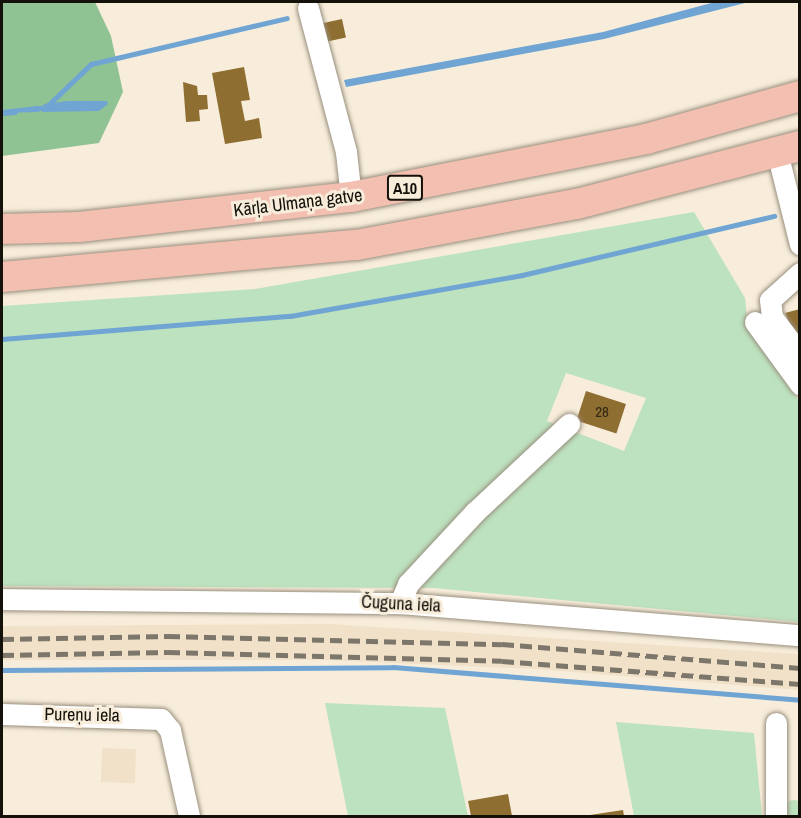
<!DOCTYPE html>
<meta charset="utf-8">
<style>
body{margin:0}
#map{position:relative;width:801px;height:818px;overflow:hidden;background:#f8eddb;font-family:"Archivo Narrow",sans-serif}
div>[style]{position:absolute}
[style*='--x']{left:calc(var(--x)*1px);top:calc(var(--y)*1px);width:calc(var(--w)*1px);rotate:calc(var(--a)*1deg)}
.built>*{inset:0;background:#f0e1c8;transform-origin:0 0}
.green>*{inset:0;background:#bde2bf}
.round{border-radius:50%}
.forest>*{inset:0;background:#90c393}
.water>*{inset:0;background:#70a5d3}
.stream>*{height:5px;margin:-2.5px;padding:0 2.5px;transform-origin:2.5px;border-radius:2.5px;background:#70a5d3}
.building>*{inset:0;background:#8f6e32;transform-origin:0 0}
.roads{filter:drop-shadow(0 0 2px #998f7e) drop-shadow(0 0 2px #998f7e)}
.minor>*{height:21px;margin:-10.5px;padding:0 10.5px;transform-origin:10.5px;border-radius:10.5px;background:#fff}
.highway>*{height:30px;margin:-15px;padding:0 15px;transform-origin:15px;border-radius:15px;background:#f2bfb1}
.rail>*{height:4.5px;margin-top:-2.25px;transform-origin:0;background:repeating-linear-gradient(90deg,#7d766a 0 12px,transparent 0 18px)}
span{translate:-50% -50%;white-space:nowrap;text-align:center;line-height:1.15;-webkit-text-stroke:6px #f8eddb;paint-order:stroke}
.number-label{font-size:15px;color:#332814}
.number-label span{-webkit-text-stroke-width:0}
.shield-label span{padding:2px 4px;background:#f8eddb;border:2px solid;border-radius:4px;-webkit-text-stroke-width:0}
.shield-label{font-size:16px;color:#14110a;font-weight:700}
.street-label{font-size:18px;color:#14110a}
.frame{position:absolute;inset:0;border:3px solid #14110a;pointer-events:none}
</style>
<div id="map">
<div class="built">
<div style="clip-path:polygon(329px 624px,799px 654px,799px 690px,535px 669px,327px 660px,2px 660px,2px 626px)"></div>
<div style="left:102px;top:748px;width:34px;height:34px;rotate:2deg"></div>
</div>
<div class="green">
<div style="clip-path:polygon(evenodd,694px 212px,745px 298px,748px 327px,799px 401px,799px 622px,433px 588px,2px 586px,2px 306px,255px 289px,694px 212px,566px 373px,646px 398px,624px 451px,547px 421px,566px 373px)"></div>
<div style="clip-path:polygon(325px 703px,445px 708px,468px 816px,348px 816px)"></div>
<div style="clip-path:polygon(616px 722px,754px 733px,762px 816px,634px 816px)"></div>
<div class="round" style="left:786px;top:800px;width:16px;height:16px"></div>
</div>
<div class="forest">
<div style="clip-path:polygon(2px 2px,95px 2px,111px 36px,123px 92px,99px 143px,2px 156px)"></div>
</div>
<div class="water">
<div style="clip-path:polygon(715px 2px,749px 2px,604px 39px,346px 87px,344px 80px,603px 32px)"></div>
<div style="clip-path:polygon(68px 101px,107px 101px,108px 104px,99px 111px,42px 112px,44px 104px)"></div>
<div style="clip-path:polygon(37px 106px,39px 112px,2px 113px,2px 110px)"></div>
</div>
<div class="stream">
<div style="--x:33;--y:109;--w:13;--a:-9"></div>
<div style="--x:46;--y:107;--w:62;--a:-43.7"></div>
<div style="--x:91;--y:64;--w:201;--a:-13.2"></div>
<div style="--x:2;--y:113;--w:13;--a:-4"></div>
<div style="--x:2;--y:339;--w:289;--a:-4.6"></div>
<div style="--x:290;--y:316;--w:236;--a:-10"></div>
<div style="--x:522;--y:275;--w:259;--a:-13.2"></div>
<div style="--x:2;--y:670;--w:391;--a:-0.4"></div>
<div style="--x:393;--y:667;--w:408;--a:4.6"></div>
</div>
<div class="building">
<div style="left:342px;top:19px;width:19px;height:20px;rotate:78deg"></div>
<div style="clip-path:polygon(244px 67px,250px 100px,241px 101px,245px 121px,259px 118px,262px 138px,225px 144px,212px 73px)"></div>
<div style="clip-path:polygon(183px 82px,197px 86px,198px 95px,207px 95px,208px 109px,199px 110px,200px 121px,186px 122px)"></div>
<div style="clip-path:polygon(800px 309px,800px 345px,785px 313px)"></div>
<div style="left:586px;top:391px;width:42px;height:31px;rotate:18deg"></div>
<div style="clip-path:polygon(508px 794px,512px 816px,471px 816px,468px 801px)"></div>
<div style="clip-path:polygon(623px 810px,624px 816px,590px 816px,590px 815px)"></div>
</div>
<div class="roads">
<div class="minor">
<div style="--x:308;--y:8;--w:149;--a:75.2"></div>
<div style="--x:346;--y:152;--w:45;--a:83.7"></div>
<div style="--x:777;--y:152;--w:95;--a:76"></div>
<div style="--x:800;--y:273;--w:40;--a:138"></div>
<div style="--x:770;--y:300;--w:17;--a:83"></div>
<div style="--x:772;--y:317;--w:46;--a:52.9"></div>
<div style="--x:755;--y:322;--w:77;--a:54"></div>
<div style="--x:2;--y:599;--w:398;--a:0.6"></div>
<div style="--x:400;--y:603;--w:401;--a:4.6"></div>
<div style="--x:400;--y:603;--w:21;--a:-67"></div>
<div style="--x:408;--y:584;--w:98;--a:-47.1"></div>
<div style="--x:475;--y:512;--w:129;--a:-43.1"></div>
<div style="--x:2;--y:714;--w:159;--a:1.8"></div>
<div style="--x:161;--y:719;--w:14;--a:51"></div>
<div style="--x:170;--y:730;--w:88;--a:77.5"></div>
<div style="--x:776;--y:723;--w:93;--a:90"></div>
</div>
<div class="highway">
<div style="--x:2;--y:229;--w:77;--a:-1.5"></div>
<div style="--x:79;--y:227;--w:274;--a:-6.3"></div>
<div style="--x:351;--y:197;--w:301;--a:-11.1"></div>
<div style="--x:646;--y:139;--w:160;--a:-15.6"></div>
<div style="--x:2;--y:277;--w:356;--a:-5.2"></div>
<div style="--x:357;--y:245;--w:224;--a:-10.6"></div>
<div style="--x:577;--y:204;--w:230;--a:-14.6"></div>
</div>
</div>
<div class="rail">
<div style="--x:2;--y:639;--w:166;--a:-1"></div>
<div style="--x:168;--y:636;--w:334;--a:1.4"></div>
<div style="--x:502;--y:644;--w:299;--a:4.6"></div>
<div style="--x:2;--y:655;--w:166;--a:-1"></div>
<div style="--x:168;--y:652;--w:334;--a:1.5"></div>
<div style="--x:502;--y:661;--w:299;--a:4.4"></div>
</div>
<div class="number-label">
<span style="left:602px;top:412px">28</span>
</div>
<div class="shield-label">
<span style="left:405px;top:188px">A10</span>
</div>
<div class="street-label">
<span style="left:298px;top:203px;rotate:-7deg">Kārļa Ulmaņa gatve</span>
<span style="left:401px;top:604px;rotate:3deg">Čuguna iela</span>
<span style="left:82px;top:715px;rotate:1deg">Pureņu iela</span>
</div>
<div class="frame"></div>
</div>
